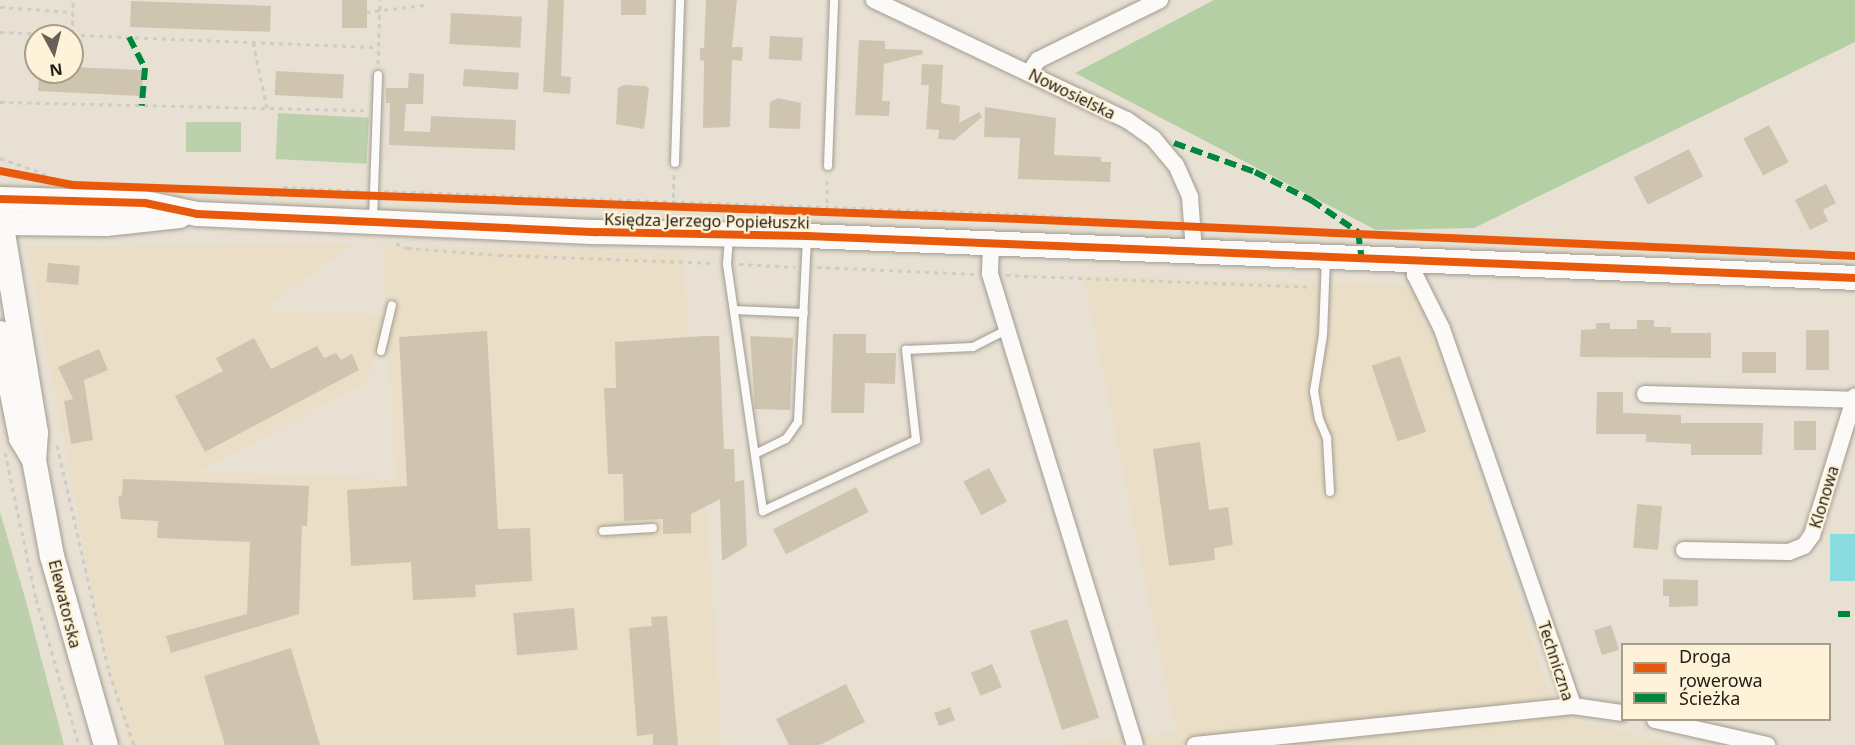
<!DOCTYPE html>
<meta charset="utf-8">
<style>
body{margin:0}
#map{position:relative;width:1855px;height:745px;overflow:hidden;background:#e8e1d3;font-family:"Noto Sans",sans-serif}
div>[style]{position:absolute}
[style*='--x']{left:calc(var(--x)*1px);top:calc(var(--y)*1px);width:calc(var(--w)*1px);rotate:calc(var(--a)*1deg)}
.built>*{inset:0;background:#eadec6}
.green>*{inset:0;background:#bbd0ab;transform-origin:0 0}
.forest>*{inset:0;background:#b4cfa3}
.water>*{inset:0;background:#89ddde;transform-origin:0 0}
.building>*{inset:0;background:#cfc4af;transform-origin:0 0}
.path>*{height:3px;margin-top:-1.5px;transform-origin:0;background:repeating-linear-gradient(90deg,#ceccc8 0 4.5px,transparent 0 9px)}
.roads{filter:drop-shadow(0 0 2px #a19c92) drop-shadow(0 0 2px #a19c92)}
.lane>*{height:8px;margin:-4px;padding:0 4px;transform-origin:4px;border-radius:4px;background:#fcfaf8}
.street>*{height:16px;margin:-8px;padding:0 8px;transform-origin:8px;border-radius:8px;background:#fcfaf8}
.secondary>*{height:24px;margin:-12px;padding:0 12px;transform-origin:12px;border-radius:12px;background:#fcfaf8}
.quiet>*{height:6px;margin-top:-3px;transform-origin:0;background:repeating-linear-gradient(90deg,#00873e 0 12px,transparent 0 18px)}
.cycleway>*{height:8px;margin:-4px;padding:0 4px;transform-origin:4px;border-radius:4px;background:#e8590c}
span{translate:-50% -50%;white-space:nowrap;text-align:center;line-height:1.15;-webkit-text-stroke:4.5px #fef2d8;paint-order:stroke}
.street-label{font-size:16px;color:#221e14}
.legend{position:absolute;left:1621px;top:643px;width:210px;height:78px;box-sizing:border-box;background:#fef2d8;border:2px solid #a69d8a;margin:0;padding:8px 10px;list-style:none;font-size:18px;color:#221e14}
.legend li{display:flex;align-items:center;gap:12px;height:30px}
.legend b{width:30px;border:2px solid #a69d8a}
.north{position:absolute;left:24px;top:24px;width:60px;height:60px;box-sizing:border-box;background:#fef2d8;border:2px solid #a69d8a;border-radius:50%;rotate:173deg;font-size:16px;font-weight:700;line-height:24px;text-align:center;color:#221e14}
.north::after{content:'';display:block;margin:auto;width:21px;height:27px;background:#676257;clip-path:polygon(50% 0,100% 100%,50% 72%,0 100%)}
</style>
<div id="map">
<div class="built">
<div style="clip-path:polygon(evenodd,354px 244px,261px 310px,386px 315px,383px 245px,682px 253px,712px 578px,722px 745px,130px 745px,103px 648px,27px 246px,354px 244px,387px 324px,395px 479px,198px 472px,366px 383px,387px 324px)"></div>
<div style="clip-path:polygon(1083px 275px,1415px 286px,1549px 692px,1572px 721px,1683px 745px,1062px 745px,1176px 732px)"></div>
</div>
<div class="green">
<div style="left:278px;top:113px;width:91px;height:46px;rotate:3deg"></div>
<div style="left:186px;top:122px;width:55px;height:30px"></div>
<div style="clip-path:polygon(0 512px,26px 601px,64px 745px,0 745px)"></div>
</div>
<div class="forest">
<div style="clip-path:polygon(1214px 0,1855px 0,1855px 42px,1474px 228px,1376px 230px,1075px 73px)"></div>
</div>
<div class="water">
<div style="left:1855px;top:534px;width:47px;height:25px;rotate:90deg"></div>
</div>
<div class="building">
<div style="left:342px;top:0;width:25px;height:28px"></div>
<div style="clip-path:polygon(548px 0,564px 0,561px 76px,571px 77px,570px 94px,543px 92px)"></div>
<div style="left:621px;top:0;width:25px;height:15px"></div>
<div style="clip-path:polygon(706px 0,737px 0,732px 47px,743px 47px,742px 61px,732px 60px,730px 127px,703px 128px,704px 61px,700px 60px,700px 48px,704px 48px)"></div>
<div style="left:131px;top:1px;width:140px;height:26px;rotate:2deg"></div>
<div style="left:451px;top:13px;width:71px;height:31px;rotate:3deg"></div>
<div style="left:770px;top:36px;width:33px;height:23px;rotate:3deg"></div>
<div style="clip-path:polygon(859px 40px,885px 41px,885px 49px,922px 50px,923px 54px,884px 64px,882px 101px,890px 101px,889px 116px,855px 115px)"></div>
<div style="clip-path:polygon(922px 64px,943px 65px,941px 103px,960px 106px,959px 123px,979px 112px,982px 117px,955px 140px,938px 139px,939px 130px,926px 129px,929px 85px,921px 85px)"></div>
<div style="clip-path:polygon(72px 67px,143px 70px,142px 96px,38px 91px,39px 72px,72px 72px)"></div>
<div style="left:464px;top:69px;width:55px;height:17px;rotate:4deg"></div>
<div style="left:276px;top:71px;width:68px;height:24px;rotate:3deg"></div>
<div style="clip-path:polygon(409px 73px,424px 74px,423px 104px,406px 104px,404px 131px,430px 132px,431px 116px,516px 120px,515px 150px,389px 145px,390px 103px,386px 103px,386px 88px,408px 88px)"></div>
<div style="clip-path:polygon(624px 85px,646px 86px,649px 89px,644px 129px,616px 124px,618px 88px)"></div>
<div style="clip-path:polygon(778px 98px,801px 103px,800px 129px,769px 128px,770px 102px)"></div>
<div style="clip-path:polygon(985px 107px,1056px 118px,1054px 155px,1101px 157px,1101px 162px,1111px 162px,1110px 182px,1018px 179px,1020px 138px,984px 137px)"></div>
<div style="left:1769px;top:125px;width:42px;height:29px;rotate:62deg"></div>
<div style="left:1689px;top:149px;width:31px;height:62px;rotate:63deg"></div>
<div style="clip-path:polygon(1826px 184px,1836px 203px,1823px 210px,1828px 221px,1810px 230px,1795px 200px)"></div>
<div style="left:48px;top:263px;width:32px;height:19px;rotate:5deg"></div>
<div style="clip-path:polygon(1637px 320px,1654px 320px,1654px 327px,1671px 327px,1671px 333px,1711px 333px,1711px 358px,1580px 357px,1581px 330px,1596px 329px,1596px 323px,1610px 323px,1610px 329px,1637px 329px)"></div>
<div style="left:1806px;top:330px;width:23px;height:40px"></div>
<div style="clip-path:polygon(487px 331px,498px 529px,530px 528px,532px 581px,475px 585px,476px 597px,413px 600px,411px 562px,351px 566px,347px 490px,407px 486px,399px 337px)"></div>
<div style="clip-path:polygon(833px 334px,866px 334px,866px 353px,896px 353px,895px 384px,865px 383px,864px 413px,831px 413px)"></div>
<div style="clip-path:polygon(704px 336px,719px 336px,724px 449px,734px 449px,735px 482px,744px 480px,747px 546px,722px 561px,720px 499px,691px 514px,691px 533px,663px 534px,663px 519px,624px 521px,623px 474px,608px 474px,604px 388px,616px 388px,615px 342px)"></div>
<div style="clip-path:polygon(750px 336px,793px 338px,790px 410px,755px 409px)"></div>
<div style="clip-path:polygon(254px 338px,271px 369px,317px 346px,324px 358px,336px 353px,341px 360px,352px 354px,359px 370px,205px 452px,175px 396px,223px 371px,216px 358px)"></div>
<div style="clip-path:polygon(99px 349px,108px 370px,84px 380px,93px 440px,71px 444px,64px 401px,73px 399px,58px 367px)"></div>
<div style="left:1742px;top:352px;width:34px;height:21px"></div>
<div style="left:1400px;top:356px;width:80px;height:30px;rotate:71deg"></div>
<div style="clip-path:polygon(1597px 392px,1623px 392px,1623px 413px,1681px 415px,1681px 423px,1763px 423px,1762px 455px,1691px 455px,1691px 444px,1646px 442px,1646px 434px,1596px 434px)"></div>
<div style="left:1794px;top:421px;width:22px;height:29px"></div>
<div style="clip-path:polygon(1200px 442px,1209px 510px,1228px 507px,1233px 545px,1214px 548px,1215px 560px,1169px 566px,1153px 449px)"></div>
<div style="left:989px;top:468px;width:38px;height:29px;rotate:62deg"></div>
<div style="clip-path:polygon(123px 479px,309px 486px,307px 526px,302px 526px,299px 614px,171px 653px,166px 636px,247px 614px,250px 542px,157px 538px,158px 521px,121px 519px,118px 497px,122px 495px)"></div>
<div style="left:856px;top:487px;width:28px;height:93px;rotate:63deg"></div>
<div style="left:1637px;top:504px;width:25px;height:44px;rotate:5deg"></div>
<div style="clip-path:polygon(1663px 579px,1698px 580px,1698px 606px,1669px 607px,1669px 596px,1663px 596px)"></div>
<div style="left:574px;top:608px;width:42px;height:61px;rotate:85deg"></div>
<div style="clip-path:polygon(667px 616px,678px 745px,653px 745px,653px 734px,637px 736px,629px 628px,652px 626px,651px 617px)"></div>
<div style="left:1067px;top:619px;width:104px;height:39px;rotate:72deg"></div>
<div style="left:1611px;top:625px;width:26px;height:18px;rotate:72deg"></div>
<div style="clip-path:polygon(291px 648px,320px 745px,225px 745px,204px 676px)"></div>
<div style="left:992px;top:664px;width:25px;height:23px;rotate:67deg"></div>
<div style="clip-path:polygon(846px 684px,865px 722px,820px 745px,789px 745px,776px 719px)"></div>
<div style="left:950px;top:707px;width:14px;height:17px;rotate:69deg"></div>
</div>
<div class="path">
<div style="--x:0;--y:7;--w:73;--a:3.9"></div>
<div style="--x:366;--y:12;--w:59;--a:-6.8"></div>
<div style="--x:0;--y:32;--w:378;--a:2.3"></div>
<div style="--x:72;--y:34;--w:34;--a:-88"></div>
<div style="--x:253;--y:42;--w:67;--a:78"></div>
<div style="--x:378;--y:64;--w:64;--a:-88.2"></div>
<div style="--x:0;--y:102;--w:364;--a:1.3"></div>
<div style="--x:0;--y:158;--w:48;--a:19.6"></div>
<div style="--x:45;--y:174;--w:6;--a:72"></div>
<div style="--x:384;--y:191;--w:639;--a:2.06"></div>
<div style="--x:1023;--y:214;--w:152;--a:3.8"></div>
<div style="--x:271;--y:197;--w:16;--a:-40"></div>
<div style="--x:283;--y:187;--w:80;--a:2.9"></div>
<div style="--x:673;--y:206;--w:32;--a:-88"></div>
<div style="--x:827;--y:212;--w:34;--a:-90"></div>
<div style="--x:1209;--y:225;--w:647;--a:2.48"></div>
<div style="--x:396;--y:243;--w:12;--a:24"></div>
<div style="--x:407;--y:248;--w:92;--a:4.4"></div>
<div style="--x:499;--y:255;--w:215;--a:2.1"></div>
<div style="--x:739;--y:264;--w:56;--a:3.1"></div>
<div style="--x:817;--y:267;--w:158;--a:2.5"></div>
<div style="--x:1006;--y:275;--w:307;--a:2.2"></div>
<div style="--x:57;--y:445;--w:233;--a:77.1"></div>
<div style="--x:109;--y:672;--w:77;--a:71.1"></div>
<div style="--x:5;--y:452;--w:150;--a:78.1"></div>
<div style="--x:36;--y:599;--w:152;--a:73.6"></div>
</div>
<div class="roads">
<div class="lane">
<div style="--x:675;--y:163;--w:163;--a:-88.2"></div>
<div style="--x:828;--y:166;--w:166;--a:-87.9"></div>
<div style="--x:373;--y:220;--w:145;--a:-88"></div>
<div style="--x:729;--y:236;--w:28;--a:94"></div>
<div style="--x:727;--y:264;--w:250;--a:81.7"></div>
<div style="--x:763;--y:511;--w:169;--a:-24.9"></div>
<div style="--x:916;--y:440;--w:91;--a:-96.3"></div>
<div style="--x:906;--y:350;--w:67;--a:-2.6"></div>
<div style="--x:973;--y:347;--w:38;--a:-27"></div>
<div style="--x:1326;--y:258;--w:77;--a:92.2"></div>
<div style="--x:1323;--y:335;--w:57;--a:99.1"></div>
<div style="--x:1314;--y:391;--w:28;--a:80"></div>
<div style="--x:1319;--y:419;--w:21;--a:67"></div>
<div style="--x:1327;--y:438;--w:54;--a:86.8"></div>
<div style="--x:734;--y:310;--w:70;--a:2.5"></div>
<div style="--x:381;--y:351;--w:47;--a:-76.6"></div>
<div style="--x:755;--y:454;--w:34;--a:-26"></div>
<div style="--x:786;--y:439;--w:21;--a:-55"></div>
<div style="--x:798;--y:422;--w:185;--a:-87.2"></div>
<div style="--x:603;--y:531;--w:50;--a:-3.4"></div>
</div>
<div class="street">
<div style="--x:874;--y:0;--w:280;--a:25.4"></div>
<div style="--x:1127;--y:120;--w:32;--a:35"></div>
<div style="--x:1153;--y:138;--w:35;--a:50"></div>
<div style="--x:1176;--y:165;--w:35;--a:66"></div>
<div style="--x:1190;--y:197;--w:55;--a:85.8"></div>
<div style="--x:1029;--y:73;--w:16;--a:-55"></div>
<div style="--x:1038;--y:60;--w:136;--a:-26.2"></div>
<div style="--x:991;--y:244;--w:30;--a:92"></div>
<div style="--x:990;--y:274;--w:493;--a:72.9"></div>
<div style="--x:1415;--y:261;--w:14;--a:90"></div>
<div style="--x:1415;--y:275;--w:60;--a:63.4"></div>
<div style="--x:1442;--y:329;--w:399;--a:70.8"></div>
<div style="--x:1645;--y:394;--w:210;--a:1.6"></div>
<div style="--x:1684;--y:550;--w:105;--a:1.1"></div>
<div style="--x:1789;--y:552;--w:16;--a:-22"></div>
<div style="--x:1804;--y:546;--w:14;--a:-54"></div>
<div style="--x:1812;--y:535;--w:145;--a:-72.8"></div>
<div style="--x:1655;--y:720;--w:115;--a:12.6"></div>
<div style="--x:1195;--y:745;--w:380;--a:-5.9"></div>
<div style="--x:1573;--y:706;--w:49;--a:8.1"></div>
</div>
<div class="secondary">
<div style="--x:0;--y:199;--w:145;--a:1.6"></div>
<div style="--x:145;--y:203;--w:53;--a:11.9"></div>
<div style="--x:197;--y:214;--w:400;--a:2.6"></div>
<div style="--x:597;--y:232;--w:210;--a:1.1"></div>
<div style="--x:807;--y:236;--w:1049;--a:2.29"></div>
<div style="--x:0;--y:215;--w:221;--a:80.6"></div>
<div style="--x:36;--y:433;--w:27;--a:94"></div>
<div style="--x:34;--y:460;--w:98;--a:79.4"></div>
<div style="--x:52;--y:556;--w:197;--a:74.1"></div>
<div style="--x:0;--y:223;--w:106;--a:0.5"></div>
<div style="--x:106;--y:224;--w:74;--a:-6.2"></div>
<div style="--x:0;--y:333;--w:107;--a:78.7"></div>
<div style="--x:21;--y:438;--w:23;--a:59"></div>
</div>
</div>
<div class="quiet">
<div style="--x:129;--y:37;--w:35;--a:63"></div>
<div style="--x:145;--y:68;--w:38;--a:95"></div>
<div style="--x:1174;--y:143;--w:86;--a:19.7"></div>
<div style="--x:1255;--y:172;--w:63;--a:26.6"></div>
<div style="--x:1311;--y:200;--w:57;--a:34.2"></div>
<div style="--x:1358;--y:232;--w:27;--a:82"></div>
<div style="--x:1838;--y:614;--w:17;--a:0"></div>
</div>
<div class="cycleway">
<div style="--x:0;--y:171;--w:74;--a:10.9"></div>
<div style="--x:73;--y:185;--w:947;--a:2.06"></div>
<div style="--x:1019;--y:219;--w:837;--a:2.53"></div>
<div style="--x:0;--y:199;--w:145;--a:1.6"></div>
<div style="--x:145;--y:203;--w:53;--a:11.9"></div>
<div style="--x:197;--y:214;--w:400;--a:2.6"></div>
<div style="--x:597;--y:232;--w:210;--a:1.1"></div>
<div style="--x:807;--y:236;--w:1049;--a:2.29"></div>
</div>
<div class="street-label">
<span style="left:1072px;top:94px;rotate:26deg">Nowosielska</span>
<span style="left:707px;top:221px;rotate:1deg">Księdza Jerzego Popiełuszki</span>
<span style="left:1824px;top:497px;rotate:-73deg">Klonowa</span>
<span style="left:65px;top:604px;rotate:76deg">Elewatorska</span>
<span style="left:1556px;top:661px;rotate:72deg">Techniczna</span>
</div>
<ul class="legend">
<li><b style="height:8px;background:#e8590c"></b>Droga rowerowa</li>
<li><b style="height:8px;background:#00873e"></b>Ścieżka</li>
</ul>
<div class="north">N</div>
</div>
